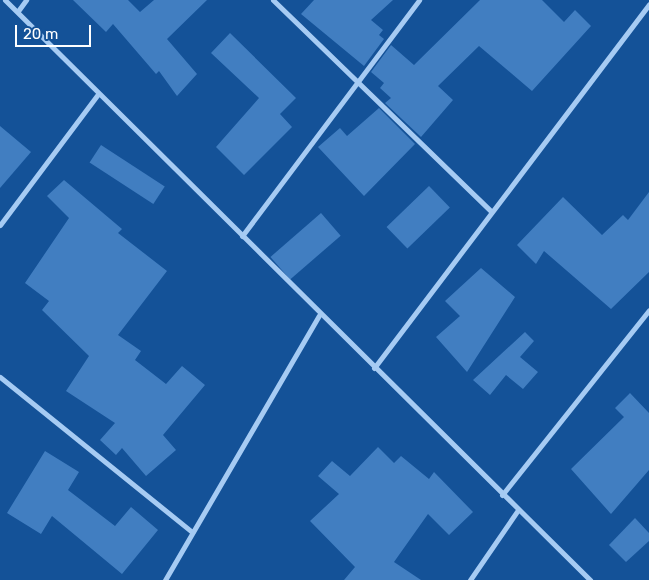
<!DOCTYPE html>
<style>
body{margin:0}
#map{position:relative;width:649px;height:580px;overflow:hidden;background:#145298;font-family:Rubik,sans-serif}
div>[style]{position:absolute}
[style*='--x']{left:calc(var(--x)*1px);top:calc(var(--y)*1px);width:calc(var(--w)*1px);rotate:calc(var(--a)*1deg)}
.building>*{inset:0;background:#417ec1;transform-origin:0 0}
.street>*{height:5px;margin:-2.5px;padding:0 2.5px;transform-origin:2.5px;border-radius:2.5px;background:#a6cbf3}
span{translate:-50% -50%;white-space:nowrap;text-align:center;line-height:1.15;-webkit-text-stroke:5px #145298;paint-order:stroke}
.scale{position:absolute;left:15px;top:25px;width:76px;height:22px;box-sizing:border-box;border:2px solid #fff;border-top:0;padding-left:6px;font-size:15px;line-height:18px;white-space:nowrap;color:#fff;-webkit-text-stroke:4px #145298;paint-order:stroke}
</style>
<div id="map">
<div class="building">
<div style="clip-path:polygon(73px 0,128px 0,140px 12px,154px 0,207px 0,167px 39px,197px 74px,177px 96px,159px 71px,156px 74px,113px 24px,106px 32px)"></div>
<div style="clip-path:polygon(314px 0,393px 0,371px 20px,383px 30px,379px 35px,384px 39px,364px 66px,301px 14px)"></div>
<div style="clip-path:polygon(480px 0,542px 0,564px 22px,575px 10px,591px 26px,532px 91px,479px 46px,438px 86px,453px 100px,421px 137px,385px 103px,391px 98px,380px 88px,384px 83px,371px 72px,391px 45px,414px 65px)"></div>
<div style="clip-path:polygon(230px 33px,296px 98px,280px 114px,292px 127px,244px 175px,216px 147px,259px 98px,211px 53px)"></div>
<div style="clip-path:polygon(379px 108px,415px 144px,364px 196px,318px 147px,340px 128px,347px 136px)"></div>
<div style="clip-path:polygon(0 126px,31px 152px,0 188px)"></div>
<div style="left:101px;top:145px;width:76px;height:21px;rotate:33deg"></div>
<div style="clip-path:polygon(64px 180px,122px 229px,118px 233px,167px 271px,118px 335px,141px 351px,135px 360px,166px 384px,182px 366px,205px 385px,163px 435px,176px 450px,146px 476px,122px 448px,116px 455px,100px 440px,115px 423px,66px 391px,89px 356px,42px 310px,49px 301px,25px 283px,69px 218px,47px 196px)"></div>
<div style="left:429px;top:186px;width:30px;height:59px;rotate:46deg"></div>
<div style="clip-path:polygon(649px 192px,649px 272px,611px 309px,544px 251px,536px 264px,517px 245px,563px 197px,602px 235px,623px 215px,628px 220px)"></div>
<div style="left:321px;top:213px;width:30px;height:67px;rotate:49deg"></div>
<div style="clip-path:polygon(481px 268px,515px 297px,467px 372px,436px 337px,460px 316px,445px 301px)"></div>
<div style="clip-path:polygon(525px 332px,534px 341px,520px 357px,538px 372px,523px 389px,506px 375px,490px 395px,473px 380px)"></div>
<div style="clip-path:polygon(630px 393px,649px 413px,649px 470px,611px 514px,571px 469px,624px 417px,615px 408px)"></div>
<div style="clip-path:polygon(378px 447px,394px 463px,401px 456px,429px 479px,434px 472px,473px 512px,449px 535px,428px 514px,394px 562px,421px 580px,344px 580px,355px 567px,310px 521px,339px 494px,318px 476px,332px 461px,350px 476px)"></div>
<div style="clip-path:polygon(45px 451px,79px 472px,68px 490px,115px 526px,131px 507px,158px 530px,122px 574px,52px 516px,41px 534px,7px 513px)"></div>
<div style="clip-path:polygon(635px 518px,649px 533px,649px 541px,626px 562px,609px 545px)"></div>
</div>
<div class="street">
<div style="--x:5;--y:0;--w:824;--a:44.75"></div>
<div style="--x:273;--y:0;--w:302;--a:44.1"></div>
<div style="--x:18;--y:11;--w:14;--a:-54"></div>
<div style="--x:0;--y:225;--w:164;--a:-53.2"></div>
<div style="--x:242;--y:236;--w:295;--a:-53.1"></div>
<div style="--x:374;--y:368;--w:456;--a:-52.9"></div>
<div style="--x:0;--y:377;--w:247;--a:38.9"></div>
<div style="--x:502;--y:495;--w:236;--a:-51.5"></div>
<div style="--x:165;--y:580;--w:306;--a:-59.8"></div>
<div style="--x:470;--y:580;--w:85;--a:-55.6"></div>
</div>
<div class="scale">20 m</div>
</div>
